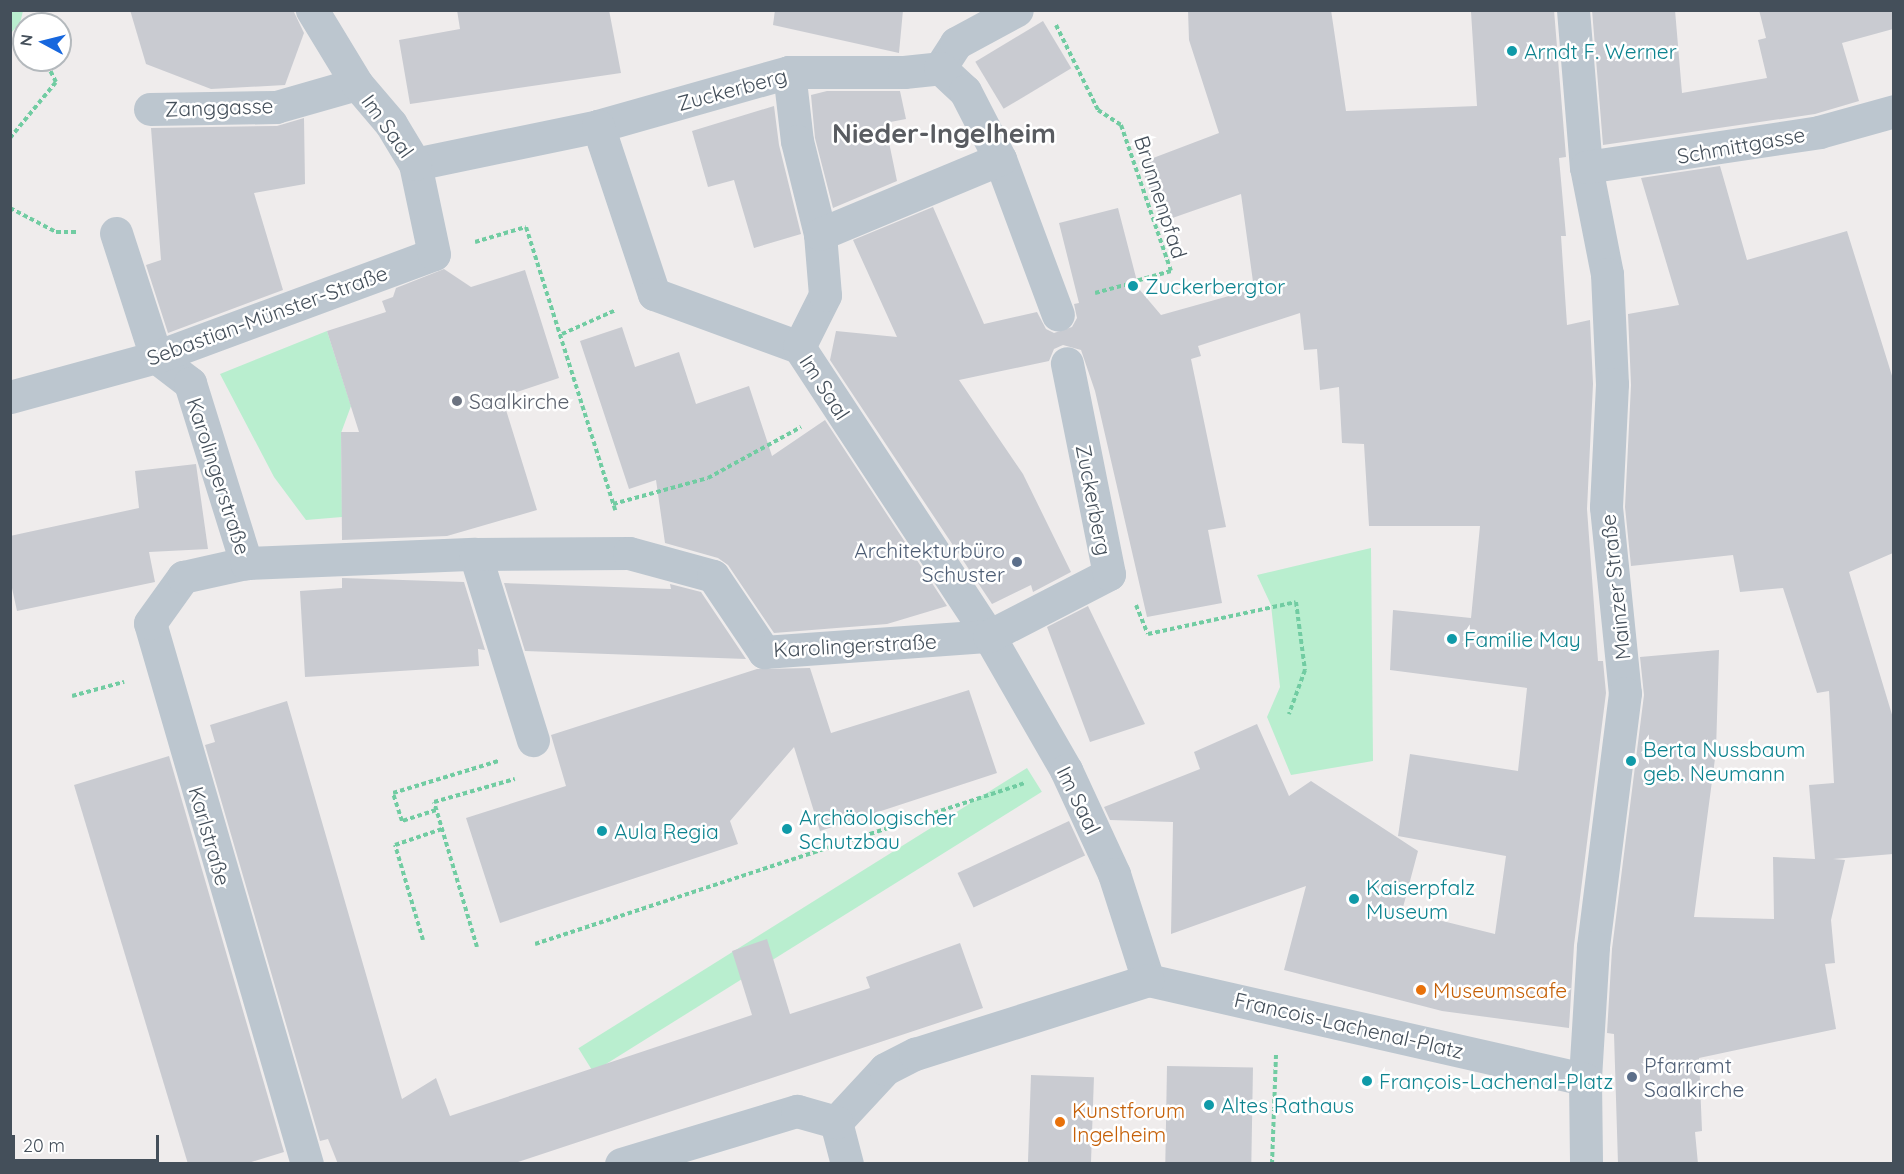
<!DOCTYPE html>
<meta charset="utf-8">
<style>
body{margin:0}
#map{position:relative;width:1904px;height:1174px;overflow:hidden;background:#efecec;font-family:Quicksand,sans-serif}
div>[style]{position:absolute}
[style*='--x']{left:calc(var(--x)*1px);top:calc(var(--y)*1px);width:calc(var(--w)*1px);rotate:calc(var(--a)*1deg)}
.green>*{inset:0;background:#b9eecf;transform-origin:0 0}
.building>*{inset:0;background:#c9cbd1;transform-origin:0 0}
.path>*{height:4px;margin-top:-2px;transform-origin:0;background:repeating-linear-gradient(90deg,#71cca2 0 4.5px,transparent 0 7.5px)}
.minor>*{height:33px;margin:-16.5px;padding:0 16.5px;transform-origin:16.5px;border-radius:16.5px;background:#bcc6cf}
.dots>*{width:16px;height:16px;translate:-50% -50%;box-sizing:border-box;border:3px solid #fff;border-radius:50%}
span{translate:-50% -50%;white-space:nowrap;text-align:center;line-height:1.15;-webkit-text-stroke:5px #fff;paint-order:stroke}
.culture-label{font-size:21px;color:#0d838f}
.left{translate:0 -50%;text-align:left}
.street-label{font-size:21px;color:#444f5a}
.worship-label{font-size:21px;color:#5b616d}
.service-label{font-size:21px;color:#4e5e75}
.right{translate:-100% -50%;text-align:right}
.food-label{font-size:21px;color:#c56008}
.district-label{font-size:27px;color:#595c61;font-weight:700}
.frame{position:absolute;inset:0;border:12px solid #444f5a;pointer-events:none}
.north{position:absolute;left:12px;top:12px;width:60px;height:60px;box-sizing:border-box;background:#fff;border:2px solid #b4b9bd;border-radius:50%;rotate:277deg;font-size:16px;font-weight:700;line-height:24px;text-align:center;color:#444f5a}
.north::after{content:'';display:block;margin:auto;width:21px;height:27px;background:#1767de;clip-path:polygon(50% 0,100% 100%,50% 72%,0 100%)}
.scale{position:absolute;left:12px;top:1135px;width:147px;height:27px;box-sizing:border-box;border:3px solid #444f5a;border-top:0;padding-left:8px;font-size:18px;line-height:21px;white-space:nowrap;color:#444f5a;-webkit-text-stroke:4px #fff;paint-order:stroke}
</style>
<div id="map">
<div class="green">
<div style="clip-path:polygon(11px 10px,23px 11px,20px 23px,11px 33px)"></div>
<div style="clip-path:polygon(327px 331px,351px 406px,341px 433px,342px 517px,306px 520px,274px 477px,220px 374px)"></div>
<div style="clip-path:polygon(1371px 548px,1373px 761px,1291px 775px,1267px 717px,1280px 687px,1271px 605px,1257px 575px)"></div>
<div style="left:1027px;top:768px;width:28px;height:529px;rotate:58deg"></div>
</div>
<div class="building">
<div style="clip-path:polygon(130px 10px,293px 10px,304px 33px,285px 85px,211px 89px,146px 64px)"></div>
<div style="clip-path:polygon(457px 10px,609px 10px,621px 73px,410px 104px,399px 40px,460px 29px)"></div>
<div style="clip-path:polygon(775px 10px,903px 10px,899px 53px,773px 25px)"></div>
<div style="clip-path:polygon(1188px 10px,1331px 10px,1346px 111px,1477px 106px,1471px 12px,1554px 10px,1566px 157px,1559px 158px,1566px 236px,1561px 236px,1567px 325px,1590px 320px,1593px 384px,1587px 509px,1598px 661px,1603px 661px,1606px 693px,1574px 945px,1569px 1028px,1442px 1011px,1284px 970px,1306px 886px,1171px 934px,1173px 822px,1110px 820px,1104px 807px,1200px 769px,1194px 752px,1257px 724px,1289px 796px,1311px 781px,1418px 851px,1402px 911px,1495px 934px,1506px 856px,1398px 836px,1410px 754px,1518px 771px,1527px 688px,1390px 670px,1393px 610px,1471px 618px,1480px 526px,1369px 526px,1364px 444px,1342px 443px,1339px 387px,1320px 390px,1317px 349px,1304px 350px,1300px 313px,1198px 346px,1201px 356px,1191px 359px,1226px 527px,1208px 530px,1222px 603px,1147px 617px,1095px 391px,1081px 350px,1063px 345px,1054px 349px,1049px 361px,959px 380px,1023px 474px,1071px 572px,1033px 592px,1031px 585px,992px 604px,830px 360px,836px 331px,897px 337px,853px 240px,933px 207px,984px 324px,1037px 312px,1046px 329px,1054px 333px,1072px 327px,1077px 318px,1074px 304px,1079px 303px,1059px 223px,1118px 208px,1139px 289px,1161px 315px,1254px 289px,1241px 194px,1161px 222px,1140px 163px,1219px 133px,1189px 40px)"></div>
<div style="clip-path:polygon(1592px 10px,1675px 10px,1682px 93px,1767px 78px,1758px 40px,1766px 38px,1759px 10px,1893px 10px,1893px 29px,1842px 43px,1859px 101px,1815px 114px,1603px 145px)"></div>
<div style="left:1043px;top:21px;width:55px;height:79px;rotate:59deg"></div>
<div style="clip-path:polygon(827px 91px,900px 91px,906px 119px,885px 123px,897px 181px,833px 208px,815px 138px,811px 95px)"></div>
<div style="clip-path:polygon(774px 106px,779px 145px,801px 234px,754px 248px,734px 180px,708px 187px,692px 131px)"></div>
<div style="clip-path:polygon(304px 118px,305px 184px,254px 193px,283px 290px,168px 333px,146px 265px,161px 260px,151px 128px,277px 126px)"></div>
<div style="clip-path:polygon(1720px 166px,1747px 260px,1847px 231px,1893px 379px,1893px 553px,1849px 572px,1893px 718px,1893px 854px,1833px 859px,1845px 860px,1831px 920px,1835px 963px,1825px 964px,1836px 1029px,1699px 1058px,1702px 1131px,1695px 1132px,1698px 1164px,1618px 1164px,1614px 1034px,1607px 1033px,1612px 949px,1644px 695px,1640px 657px,1719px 650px,1716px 751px,1694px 917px,1774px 919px,1773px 857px,1815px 859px,1809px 785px,1834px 783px,1829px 691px,1817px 693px,1783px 588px,1740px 592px,1733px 555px,1631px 566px,1625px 507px,1631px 385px,1628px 314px,1679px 305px,1641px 178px)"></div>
<div style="clip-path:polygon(444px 269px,471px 287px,525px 270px,559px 378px,502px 397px,537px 510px,447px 536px,342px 540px,341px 432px,359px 432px,327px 331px,386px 312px,382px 301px,393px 297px,396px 288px)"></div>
<div style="clip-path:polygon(622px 327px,635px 367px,679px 352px,696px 404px,749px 386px,772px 456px,825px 420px,947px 606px,887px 624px,774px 633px,728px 565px,718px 558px,665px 543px,656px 480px,629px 489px,580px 341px)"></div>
<div style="clip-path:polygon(196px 464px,208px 549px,149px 552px,155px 582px,17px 611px,10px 579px,10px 536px,139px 508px,135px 471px)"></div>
<div style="clip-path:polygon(342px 578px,464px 582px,485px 650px,478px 649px,479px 666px,305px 677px,300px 591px,342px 588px)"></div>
<div style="clip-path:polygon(504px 583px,671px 589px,670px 584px,701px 592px,746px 659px,525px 651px)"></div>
<div style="clip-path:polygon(1088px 606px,1145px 724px,1090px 742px,1047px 627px)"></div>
<div style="clip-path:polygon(810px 668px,831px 733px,969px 690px,997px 773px,820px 831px,794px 747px,730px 821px,738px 844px,500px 923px,466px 818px,566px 786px,551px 735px,757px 669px)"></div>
<div style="clip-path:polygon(287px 701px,402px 1099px,436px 1078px,450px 1116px,752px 1015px,732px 951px,767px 939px,790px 1014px,870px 988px,866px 977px,960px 943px,983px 1008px,512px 1164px,338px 1164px,328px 1139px,320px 1141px,205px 745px,215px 742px,210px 725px)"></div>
<div style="clip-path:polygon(169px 756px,284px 1152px,245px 1164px,188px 1164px,74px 785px)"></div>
<div style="left:1069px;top:821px;width:38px;height:123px;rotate:65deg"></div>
<div style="left:1167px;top:1066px;width:86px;height:98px;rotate:1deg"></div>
<div style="left:1031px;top:1075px;width:63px;height:89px;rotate:2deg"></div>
</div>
<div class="path">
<div style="--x:1056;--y:25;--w:95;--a:63.7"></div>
<div style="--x:1098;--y:110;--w:27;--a:33"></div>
<div style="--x:1121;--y:125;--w:154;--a:71.1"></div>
<div style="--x:1171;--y:271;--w:40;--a:164"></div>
<div style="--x:10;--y:138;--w:72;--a:-50.6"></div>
<div style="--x:56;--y:82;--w:25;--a:-117"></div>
<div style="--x:10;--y:208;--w:52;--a:27.6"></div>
<div style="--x:56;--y:232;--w:20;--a:0"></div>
<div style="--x:475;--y:242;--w:53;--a:-16.4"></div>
<div style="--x:526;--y:227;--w:297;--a:72.5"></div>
<div style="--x:1095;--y:293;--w:35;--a:-15"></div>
<div style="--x:562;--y:334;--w:59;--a:-24"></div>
<div style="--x:613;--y:504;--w:98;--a:-15.3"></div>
<div style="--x:708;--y:478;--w:106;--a:-28.7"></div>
<div style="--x:1136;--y:605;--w:31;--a:68"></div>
<div style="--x:1148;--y:634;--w:151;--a:-12.2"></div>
<div style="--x:1296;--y:602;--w:69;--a:82.5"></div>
<div style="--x:1305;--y:670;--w:47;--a:110"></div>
<div style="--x:72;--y:696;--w:54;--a:-15.1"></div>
<div style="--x:436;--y:810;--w:36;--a:162"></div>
<div style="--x:402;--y:821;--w:29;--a:-108"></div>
<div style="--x:393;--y:793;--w:110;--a:-16.9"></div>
<div style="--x:423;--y:940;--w:99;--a:-106.4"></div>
<div style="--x:395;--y:845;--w:50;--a:-18.8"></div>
<div style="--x:535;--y:944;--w:516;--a:-18.19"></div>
<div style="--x:477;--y:947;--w:151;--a:-106.5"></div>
<div style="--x:434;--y:802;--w:84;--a:-15.9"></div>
<div style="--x:1272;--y:1164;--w:111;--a:-87.9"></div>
</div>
<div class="minor">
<div style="--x:1573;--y:10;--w:158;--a:85.3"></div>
<div style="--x:1586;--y:167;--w:109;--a:78.9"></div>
<div style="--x:1607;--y:274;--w:110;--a:87.4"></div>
<div style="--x:1612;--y:384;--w:123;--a:92.8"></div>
<div style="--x:1606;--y:507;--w:187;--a:84.2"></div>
<div style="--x:1625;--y:693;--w:256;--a:97.2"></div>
<div style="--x:1593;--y:947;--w:132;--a:93.5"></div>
<div style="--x:1585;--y:1079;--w:85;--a:89.3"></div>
<div style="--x:940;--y:68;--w:30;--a:-57"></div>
<div style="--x:956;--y:43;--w:69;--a:-28.4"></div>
<div style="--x:789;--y:72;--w:69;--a:83.4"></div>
<div style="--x:797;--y:141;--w:96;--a:76.1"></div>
<div style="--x:150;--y:109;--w:126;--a:-0.9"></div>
<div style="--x:276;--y:107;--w:84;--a:-15.9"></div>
<div style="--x:598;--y:126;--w:198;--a:-15.8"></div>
<div style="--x:789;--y:72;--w:115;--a:0"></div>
<div style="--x:904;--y:72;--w:36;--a:-6"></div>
<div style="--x:940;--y:68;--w:34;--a:43"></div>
<div style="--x:965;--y:91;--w:76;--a:62.8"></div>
<div style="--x:1000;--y:159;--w:166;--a:69.6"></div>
<div style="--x:415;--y:164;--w:187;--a:-11.7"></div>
<div style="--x:598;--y:126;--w:177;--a:71.6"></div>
<div style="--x:654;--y:294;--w:154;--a:20.1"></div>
<div style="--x:799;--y:347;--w:346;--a:56.7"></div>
<div style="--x:989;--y:636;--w:155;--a:60.1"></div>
<div style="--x:1066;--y:770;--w:115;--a:65.2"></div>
<div style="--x:1114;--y:874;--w:111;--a:72.2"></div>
<div style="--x:1586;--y:167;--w:236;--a:-8.5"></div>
<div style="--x:1819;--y:132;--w:78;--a:-15.6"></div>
<div style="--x:116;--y:233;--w:130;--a:72.1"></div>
<div style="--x:799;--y:347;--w:58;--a:-63.4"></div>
<div style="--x:825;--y:295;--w:61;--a:-94.7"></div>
<div style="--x:820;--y:234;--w:195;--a:-22.6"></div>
<div style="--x:156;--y:357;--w:43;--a:37.4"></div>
<div style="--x:190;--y:383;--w:189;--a:72.7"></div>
<div style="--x:10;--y:397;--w:151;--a:-15.3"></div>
<div style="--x:156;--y:357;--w:296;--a:-20.3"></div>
<div style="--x:434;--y:254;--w:92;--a:-101.9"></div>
<div style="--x:415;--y:164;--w:47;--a:-121"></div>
<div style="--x:391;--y:124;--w:52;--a:-130.4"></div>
<div style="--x:357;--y:84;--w:87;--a:-121.3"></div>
<div style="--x:475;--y:554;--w:195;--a:72.7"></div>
<div style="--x:1148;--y:980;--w:448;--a:12.8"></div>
<div style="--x:836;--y:1122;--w:72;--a:-47.2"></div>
<div style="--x:885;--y:1069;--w:34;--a:-27"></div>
<div style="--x:915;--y:1054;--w:244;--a:-17.6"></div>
<div style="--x:836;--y:1122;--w:43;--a:75.3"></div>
<div style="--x:307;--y:1164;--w:563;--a:-106.18"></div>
<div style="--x:150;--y:623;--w:57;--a:-54.3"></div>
<div style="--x:183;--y:577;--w:65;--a:-12.5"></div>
<div style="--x:246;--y:563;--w:229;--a:-2.3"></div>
<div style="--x:475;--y:554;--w:154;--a:-0.4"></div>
<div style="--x:629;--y:553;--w:87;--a:15.3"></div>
<div style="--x:713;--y:576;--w:92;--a:56.1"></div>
<div style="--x:764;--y:652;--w:226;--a:-4.1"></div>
<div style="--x:989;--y:636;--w:135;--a:-27.3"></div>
<div style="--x:1109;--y:574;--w:215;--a:-101.3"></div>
<div style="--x:621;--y:1164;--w:184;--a:-16.8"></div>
<div style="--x:797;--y:1111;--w:41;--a:15.8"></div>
</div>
<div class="dots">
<div style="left:1512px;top:51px;background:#0f9aa8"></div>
<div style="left:1133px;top:286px;background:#0f9aa8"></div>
<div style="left:457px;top:401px;background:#6b7280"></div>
<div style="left:1017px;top:562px;background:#5c6f8a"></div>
<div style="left:1452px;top:639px;background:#0f9aa8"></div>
<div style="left:1631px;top:761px;background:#0f9aa8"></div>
<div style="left:787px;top:829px;background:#0f9aa8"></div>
<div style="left:602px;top:831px;background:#0f9aa8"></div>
<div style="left:1354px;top:899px;background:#0f9aa8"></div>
<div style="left:1421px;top:990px;background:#e8710a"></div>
<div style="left:1632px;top:1077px;background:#5c6f8a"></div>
<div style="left:1367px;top:1081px;background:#0f9aa8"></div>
<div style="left:1209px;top:1105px;background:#0f9aa8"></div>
<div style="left:1060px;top:1122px;background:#e8710a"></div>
</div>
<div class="culture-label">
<span class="left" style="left:1524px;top:51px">Arndt F. Werner</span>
<span class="left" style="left:1145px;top:286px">Zuckerbergtor</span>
<span class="left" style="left:1464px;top:639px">Familie May</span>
<span class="left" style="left:1643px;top:761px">Berta Nussbaum<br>geb. Neumann</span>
<span class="left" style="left:799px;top:829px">Archäologischer<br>Schutzbau</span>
<span class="left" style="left:614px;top:831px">Aula Regia</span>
<span class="left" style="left:1366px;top:899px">Kaiserpfalz<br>Museum</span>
<span class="left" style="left:1379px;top:1081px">François-Lachenal-Platz</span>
<span class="left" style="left:1221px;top:1105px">Altes Rathaus</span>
</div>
<div class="street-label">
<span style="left:732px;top:89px;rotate:-15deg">Zuckerberg</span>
<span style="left:219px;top:107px;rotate:-2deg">Zanggasse</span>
<span style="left:388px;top:126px;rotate:54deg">Im Saal</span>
<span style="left:1741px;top:145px;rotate:-10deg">Schmittgasse</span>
<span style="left:1161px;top:197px;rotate:72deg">Brunnenpfad</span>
<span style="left:267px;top:315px;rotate:-20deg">Sebastian-Münster-Straße</span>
<span style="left:825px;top:387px;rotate:57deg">Im Saal</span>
<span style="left:219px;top:476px;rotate:72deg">Karolingerstraße</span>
<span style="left:1094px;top:500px;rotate:79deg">Zuckerberg</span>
<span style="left:1615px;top:587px;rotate:-96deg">Mainzer Straße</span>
<span style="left:855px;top:645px;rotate:-3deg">Karolingerstraße</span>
<span style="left:1079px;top:800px;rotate:64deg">Im Saal</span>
<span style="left:210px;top:836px;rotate:74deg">Karlstraße</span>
<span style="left:1349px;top:1025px;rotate:13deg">Francois-Lachenal-Platz</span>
</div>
<div class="worship-label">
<span class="left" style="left:469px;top:401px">Saalkirche</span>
</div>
<div class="service-label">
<span class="right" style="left:1005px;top:562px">Architekturbüro<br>Schuster</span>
<span class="left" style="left:1644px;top:1077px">Pfarramt<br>Saalkirche</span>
</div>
<div class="food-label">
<span class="left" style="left:1433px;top:990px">Museumscafe</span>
<span class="left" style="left:1072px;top:1122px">Kunstforum<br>Ingelheim</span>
</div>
<div class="district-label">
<span style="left:944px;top:134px">Nieder-Ingelheim</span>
</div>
<div class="frame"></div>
<div class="north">N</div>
<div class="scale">20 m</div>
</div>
